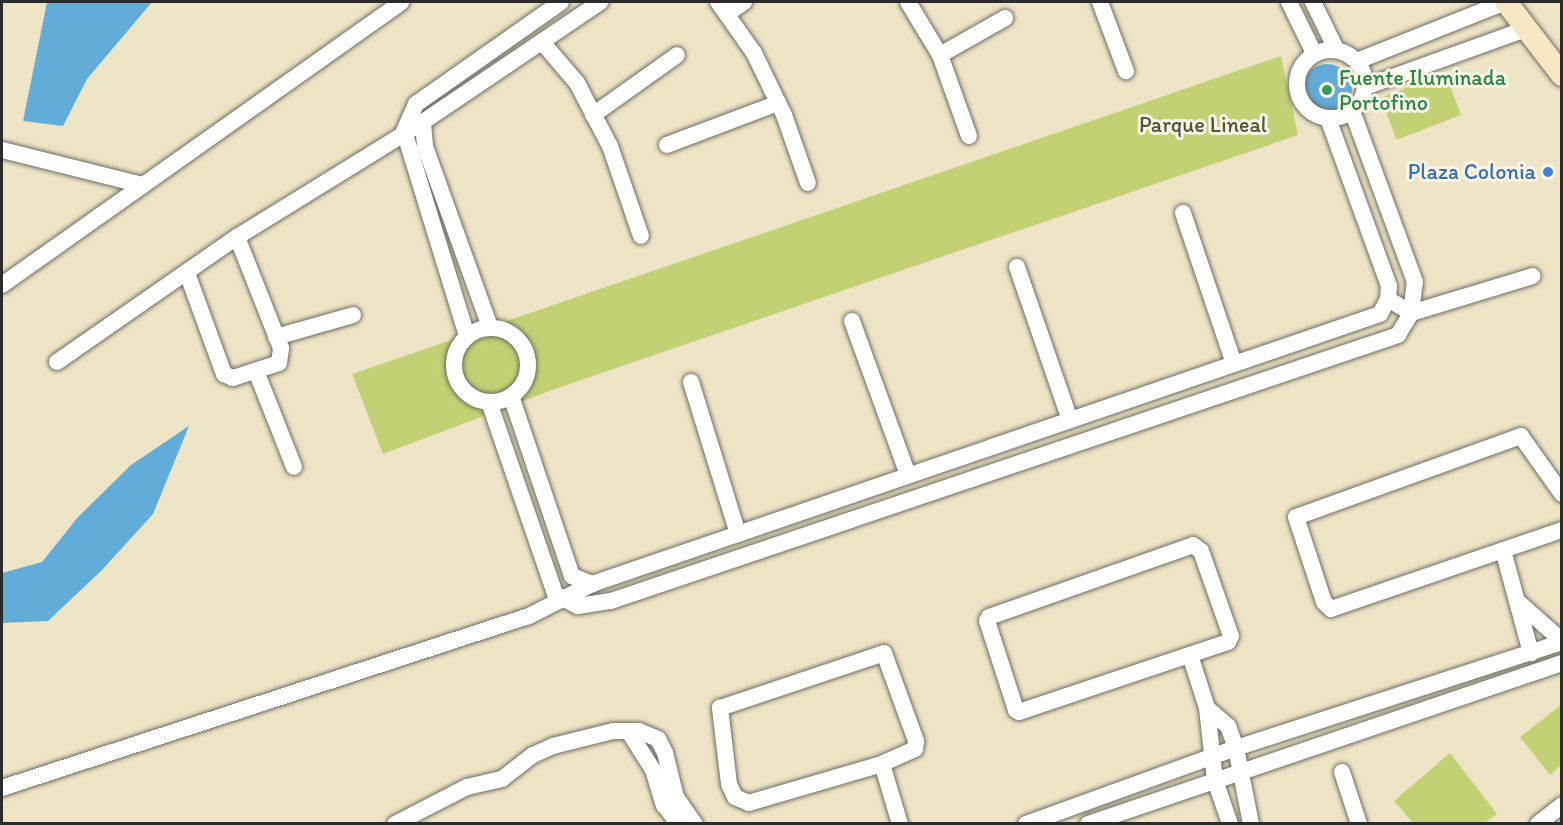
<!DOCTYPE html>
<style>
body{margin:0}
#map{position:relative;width:1563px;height:825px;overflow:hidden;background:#eee5c6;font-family:Itim,sans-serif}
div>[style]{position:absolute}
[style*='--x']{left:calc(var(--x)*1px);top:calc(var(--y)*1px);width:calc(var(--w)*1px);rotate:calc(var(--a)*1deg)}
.green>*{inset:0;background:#c2d173;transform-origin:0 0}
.water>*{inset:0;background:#61acd9}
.round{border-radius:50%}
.roads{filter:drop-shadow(0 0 2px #6f6c61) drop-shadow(0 0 2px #6f6c61)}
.street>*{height:16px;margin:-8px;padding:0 8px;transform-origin:8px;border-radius:8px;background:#fff}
.street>.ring{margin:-8px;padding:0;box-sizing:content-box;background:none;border:16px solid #fff;border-radius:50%}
.secondary>*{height:22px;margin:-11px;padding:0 11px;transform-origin:11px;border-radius:11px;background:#f7e8c3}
.dots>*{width:16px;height:16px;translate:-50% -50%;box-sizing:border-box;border:3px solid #fcf5e5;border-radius:50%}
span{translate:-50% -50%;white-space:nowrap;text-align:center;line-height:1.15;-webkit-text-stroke:6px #fcf5e5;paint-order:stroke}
.leisure-label{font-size:22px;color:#27864d}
.left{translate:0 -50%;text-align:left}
.park-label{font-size:22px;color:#51543d}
.shop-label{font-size:22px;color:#366cbe}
.right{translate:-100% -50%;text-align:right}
.frame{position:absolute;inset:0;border:3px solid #2b2b2b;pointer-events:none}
</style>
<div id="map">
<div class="green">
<div style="clip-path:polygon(1281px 56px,1298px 135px,552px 390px,383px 454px,352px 374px)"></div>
<div style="left:1445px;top:73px;width:45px;height:69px;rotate:69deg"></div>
<div style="clip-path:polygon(1561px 705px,1561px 765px,1550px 775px,1520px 737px)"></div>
<div style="clip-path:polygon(1450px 753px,1497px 814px,1484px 823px,1413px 823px,1394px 801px)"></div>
</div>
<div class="water">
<div style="clip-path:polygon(47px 2px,152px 2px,87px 79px,63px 126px,23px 121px)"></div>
<div class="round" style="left:1302px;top:64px;width:50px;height:50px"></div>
<div style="clip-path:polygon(189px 426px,153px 514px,102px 570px,48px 621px,2px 623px,2px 573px,42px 562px,78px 517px,131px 465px)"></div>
</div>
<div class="roads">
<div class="street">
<div style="--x:718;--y:2;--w:62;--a:54.8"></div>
<div style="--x:754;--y:53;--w:69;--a:64.2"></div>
<div style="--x:784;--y:115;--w:72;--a:70.6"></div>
<div style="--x:908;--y:2;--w:62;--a:58.9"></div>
<div style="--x:940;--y:55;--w:86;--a:70.3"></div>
<div style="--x:1100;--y:2;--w:74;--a:69.4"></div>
<div style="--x:1289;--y:2;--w:57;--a:63.9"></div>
<div style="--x:1313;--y:2;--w:52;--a:63.9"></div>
<div style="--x:727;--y:14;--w:21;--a:-35"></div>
<div style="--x:542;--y:42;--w:54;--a:49.5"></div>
<div style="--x:577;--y:83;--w:71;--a:62.4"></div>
<div style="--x:610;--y:146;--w:95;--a:71"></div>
<div class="ring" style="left:1297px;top:50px;width:52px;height:52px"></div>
<div style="--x:940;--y:55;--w:75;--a:-29.6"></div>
<div style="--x:1357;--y:61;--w:159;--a:-21.7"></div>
<div style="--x:1365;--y:87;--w:171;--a:-19.8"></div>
<div style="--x:593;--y:115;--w:103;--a:-35.5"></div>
<div style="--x:667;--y:145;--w:119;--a:-20.7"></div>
<div style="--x:2;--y:150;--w:144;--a:14"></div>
<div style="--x:1183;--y:213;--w:159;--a:71.3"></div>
<div style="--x:1017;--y:267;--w:162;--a:70.9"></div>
<div style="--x:187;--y:273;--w:108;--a:69.9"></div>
<div style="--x:224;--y:374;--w:10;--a:24"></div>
<div style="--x:233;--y:378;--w:48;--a:-18.1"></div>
<div style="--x:279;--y:363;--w:15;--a:-82"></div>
<div style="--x:281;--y:348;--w:119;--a:-111.6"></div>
<div style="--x:2;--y:285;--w:489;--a:-35.3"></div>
<div style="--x:1388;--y:299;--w:27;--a:31"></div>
<div style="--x:1411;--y:313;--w:127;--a:-16.9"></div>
<div style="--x:852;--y:321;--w:164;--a:70"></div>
<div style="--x:490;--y:327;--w:192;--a:-109.8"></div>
<div style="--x:425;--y:146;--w:24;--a:-95"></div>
<div style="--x:423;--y:122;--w:214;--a:-34.1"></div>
<div class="ring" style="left:454px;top:328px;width:58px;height:58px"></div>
<div style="--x:467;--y:336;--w:214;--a:-107.1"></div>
<div style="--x:404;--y:131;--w:30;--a:-66"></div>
<div style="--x:416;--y:104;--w:177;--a:-35.1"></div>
<div style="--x:276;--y:337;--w:80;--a:-15.9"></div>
<div style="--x:57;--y:362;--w:219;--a:-34.8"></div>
<div style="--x:237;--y:237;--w:219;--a:-31.7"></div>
<div style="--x:256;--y:371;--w:103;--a:68.4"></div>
<div style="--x:691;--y:382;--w:159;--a:72.8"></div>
<div style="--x:511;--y:396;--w:190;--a:71.3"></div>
<div style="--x:572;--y:576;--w:22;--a:22"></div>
<div style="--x:592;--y:584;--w:833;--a:-18.91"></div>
<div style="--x:1380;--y:314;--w:17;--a:-62"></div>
<div style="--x:1388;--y:299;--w:13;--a:-86"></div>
<div style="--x:1389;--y:286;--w:179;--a:-110"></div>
<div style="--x:489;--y:402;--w:203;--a:71"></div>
<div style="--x:555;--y:594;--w:26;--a:28"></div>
<div style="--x:578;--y:606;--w:33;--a:-9"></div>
<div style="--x:611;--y:601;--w:831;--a:-18.67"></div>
<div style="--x:1398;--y:335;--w:26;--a:-59"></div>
<div style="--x:1411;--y:313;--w:31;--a:-83"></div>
<div style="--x:1415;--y:282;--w:182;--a:-110.2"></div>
<div style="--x:1562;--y:494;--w:71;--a:-125.3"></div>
<div style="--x:1521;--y:436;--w:239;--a:160.2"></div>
<div style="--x:1296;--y:517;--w:89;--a:71.8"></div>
<div style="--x:1324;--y:602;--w:10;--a:45"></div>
<div style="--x:1331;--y:609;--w:244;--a:-18.9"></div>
<div style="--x:1193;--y:545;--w:10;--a:37"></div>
<div style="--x:1201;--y:551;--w:90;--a:70.6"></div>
<div style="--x:1231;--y:636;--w:7;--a:117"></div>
<div style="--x:1228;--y:642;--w:220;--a:161.5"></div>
<div style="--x:1019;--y:712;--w:4;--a:-146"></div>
<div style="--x:1016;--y:710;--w:94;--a:-108"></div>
<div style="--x:987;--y:621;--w:4;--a:-63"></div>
<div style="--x:989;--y:617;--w:216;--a:-19.4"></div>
<div style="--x:1503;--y:550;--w:107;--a:74.8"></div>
<div style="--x:1517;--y:601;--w:60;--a:41.6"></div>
<div style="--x:884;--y:653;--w:94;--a:70"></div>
<div style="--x:916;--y:741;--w:8;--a:97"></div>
<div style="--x:915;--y:749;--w:36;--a:156"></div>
<div style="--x:882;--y:764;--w:139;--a:163.7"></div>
<div style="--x:749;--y:803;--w:15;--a:-157"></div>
<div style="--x:735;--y:797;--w:14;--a:-115"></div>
<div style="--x:729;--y:784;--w:77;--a:-96.8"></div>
<div style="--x:720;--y:708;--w:173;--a:-18.5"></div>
<div style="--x:1190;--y:655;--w:56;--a:72.2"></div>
<div style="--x:1207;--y:708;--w:72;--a:83.7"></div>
<div style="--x:1215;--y:780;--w:46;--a:71.2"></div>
<div style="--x:1207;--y:708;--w:28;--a:41"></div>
<div style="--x:1228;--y:726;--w:23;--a:70"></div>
<div style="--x:1236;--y:748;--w:77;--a:78.8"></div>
<div style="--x:629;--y:732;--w:45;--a:57.7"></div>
<div style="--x:653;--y:770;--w:37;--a:73"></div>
<div style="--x:664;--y:805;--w:24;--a:52"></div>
<div style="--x:882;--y:764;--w:63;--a:73.3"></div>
<div style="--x:1342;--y:772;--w:55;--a:71.9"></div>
<div style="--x:2;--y:788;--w:554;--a:-18.08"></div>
<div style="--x:529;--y:616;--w:71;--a:-26.9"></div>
<div style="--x:395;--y:824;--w:81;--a:-27.2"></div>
<div style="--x:467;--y:787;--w:36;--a:-13"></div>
<div style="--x:502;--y:779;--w:39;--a:-38"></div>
<div style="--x:533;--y:755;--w:22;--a:-24"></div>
<div style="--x:553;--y:746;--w:62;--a:-14"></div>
<div style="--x:613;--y:731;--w:26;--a:0"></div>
<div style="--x:639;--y:731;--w:21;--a:23"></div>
<div style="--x:658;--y:739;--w:16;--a:63"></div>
<div style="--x:665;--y:753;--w:45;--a:76"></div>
<div style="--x:676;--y:797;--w:33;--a:55"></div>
<div style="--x:1026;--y:824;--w:223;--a:-19.9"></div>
<div style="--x:1236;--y:748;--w:343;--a:-18"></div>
<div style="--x:1088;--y:824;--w:501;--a:-18.76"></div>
<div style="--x:1538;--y:824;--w:31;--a:-38"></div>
</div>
<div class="secondary">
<div style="--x:1506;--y:2;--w:92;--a:52.5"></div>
</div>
</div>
<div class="dots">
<div style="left:1327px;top:90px;background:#2e9e5b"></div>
<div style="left:1548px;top:172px;background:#3f7fe0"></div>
</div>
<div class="leisure-label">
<span class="left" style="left:1339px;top:90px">Fuente Iluminada<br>Portofino</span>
</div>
<div class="park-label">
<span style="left:1203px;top:125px">Parque Lineal</span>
</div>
<div class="shop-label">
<span class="right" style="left:1536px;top:172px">Plaza Colonia</span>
</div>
<div class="frame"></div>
</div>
